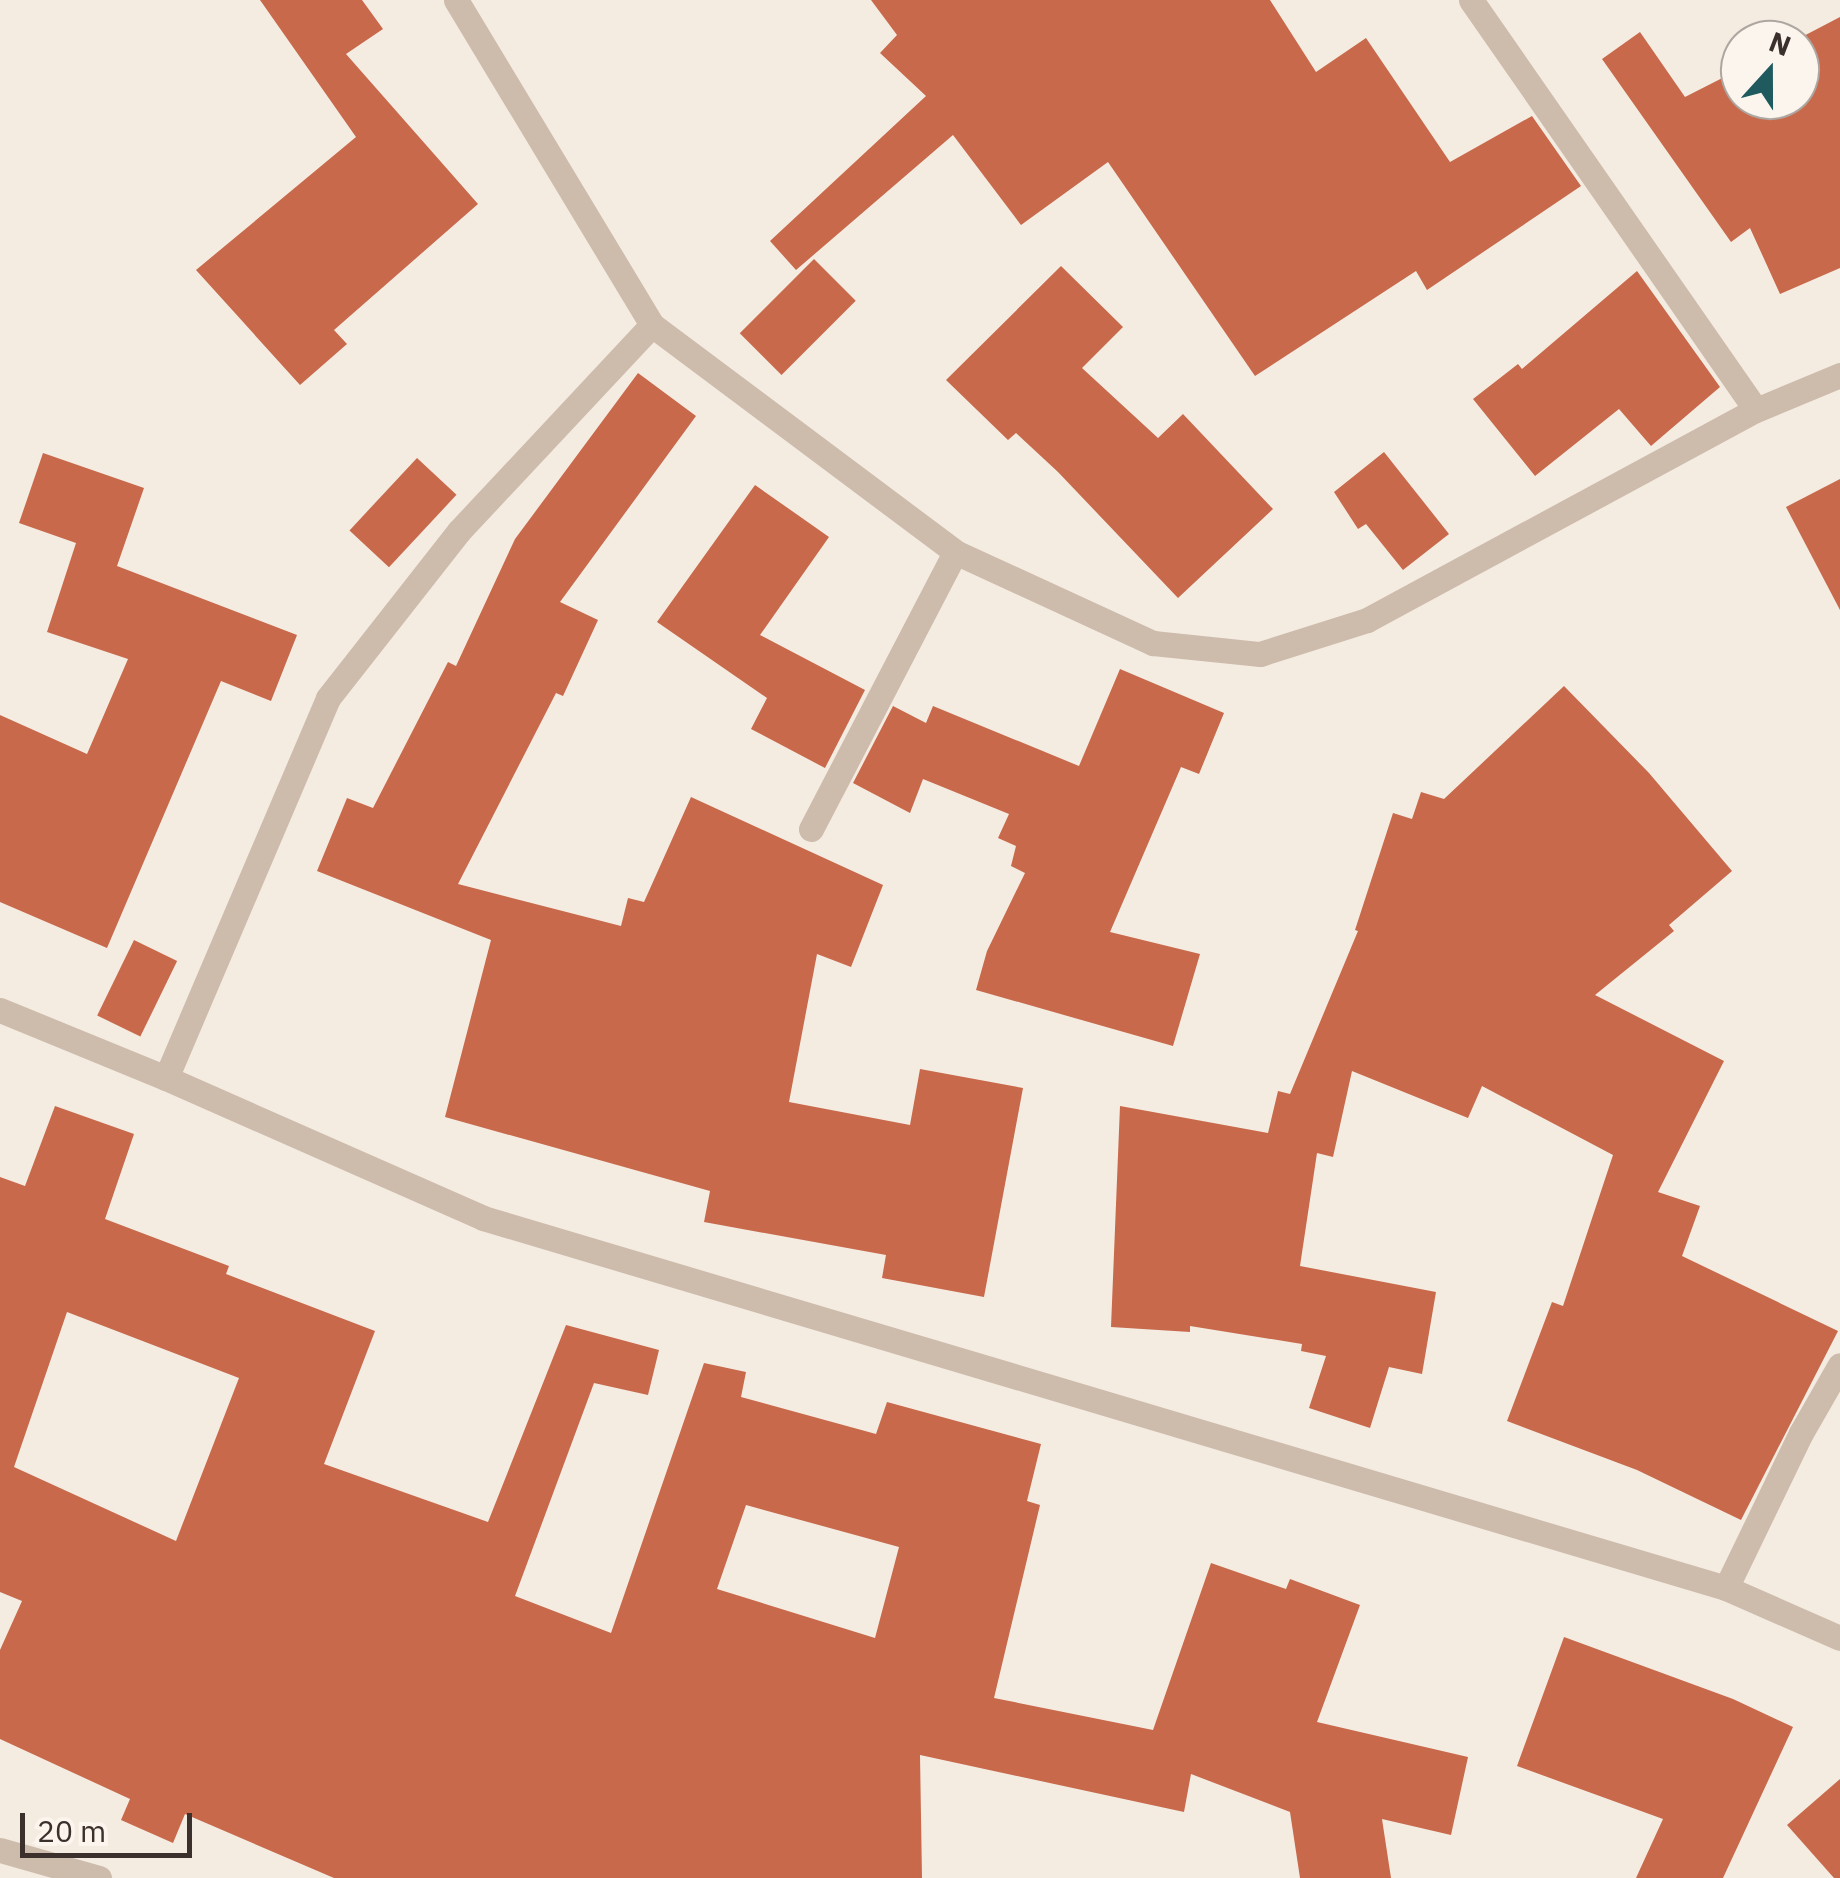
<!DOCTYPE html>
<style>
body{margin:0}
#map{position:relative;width:1840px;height:1878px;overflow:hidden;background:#f4ebe1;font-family:"IBM Plex Sans",sans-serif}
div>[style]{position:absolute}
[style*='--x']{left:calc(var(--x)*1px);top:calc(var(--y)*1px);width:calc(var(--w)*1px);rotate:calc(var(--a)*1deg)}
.building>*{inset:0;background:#c8694b;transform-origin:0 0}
.street>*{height:25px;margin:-12.5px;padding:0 12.5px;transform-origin:12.5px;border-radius:12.5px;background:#cdbbac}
span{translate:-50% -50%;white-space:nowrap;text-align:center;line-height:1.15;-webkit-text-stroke:8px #fbf5ee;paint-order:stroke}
.north{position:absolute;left:1720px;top:20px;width:100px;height:100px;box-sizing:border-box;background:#fbf5ee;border:2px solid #aea6a0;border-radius:50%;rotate:21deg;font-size:28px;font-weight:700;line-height:40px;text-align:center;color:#3b302b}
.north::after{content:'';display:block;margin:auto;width:35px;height:45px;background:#1f5a5e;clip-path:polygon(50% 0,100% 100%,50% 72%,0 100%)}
.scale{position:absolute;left:20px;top:1813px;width:172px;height:45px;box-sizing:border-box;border:5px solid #3b302b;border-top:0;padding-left:12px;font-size:30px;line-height:35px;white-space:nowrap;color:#3b302b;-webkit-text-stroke:8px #fbf5ee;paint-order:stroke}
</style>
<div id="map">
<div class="building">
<div style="clip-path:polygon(260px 0,362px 0,383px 29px,346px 54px,478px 204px,334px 330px,347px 344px,300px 385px,196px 270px,356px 137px)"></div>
<div style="clip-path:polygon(871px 0,1270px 0,1316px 72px,1366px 38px,1450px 162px,1532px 116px,1581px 186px,1427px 290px,1416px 271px,1255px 376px,1108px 162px,1021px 225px,953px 135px,796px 270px,770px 241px,926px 96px,880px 53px,897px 35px)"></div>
<div style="clip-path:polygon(1840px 17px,1840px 268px,1780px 294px,1750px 228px,1731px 242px,1602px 59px,1640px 32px,1685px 97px,1740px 69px,1740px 100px,1800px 100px,1800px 40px,1796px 40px)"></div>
<div style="left:814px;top:259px;width:59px;height:105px;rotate:45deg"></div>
<div style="clip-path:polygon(1061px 266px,1123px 327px,1082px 368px,1158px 438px,1183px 414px,1273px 509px,1178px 598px,1058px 472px,1016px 433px,1008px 440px,946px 380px)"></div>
<div style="clip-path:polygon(1637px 271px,1720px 387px,1651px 446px,1619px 409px,1535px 476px,1473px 399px,1518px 364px,1522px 369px)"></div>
<div style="clip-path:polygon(638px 373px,696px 416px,560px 602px,598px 620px,563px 696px,556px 693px,458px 884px,621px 926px,628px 898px,644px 902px,691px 797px,883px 885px,851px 967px,817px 954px,789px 1102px,910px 1125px,920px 1069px,1023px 1088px,984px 1297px,882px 1278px,886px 1255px,704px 1222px,710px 1191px,445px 1117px,491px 940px,317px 871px,347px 798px,373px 808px,448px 662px,456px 666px,515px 539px)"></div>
<div style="clip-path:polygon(1384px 452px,1449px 534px,1403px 570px,1366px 524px,1358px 529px,1334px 492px)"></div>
<div style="clip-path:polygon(43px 453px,144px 488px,117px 566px,297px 635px,271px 701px,221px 681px,107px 948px,0 902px,0 715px,87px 754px,128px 659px,47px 632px,76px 543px,19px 523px)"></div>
<div style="left:417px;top:458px;width:54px;height:99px;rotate:43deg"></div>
<div style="clip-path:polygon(1840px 479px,1840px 610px,1786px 507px)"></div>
<div style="clip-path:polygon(755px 485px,829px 537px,760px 635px,865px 690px,825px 768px,751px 729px,767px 698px,657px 622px)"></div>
<div style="clip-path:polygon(1120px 669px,1224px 713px,1199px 774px,1181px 767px,1110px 932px,1200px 954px,1173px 1046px,976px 990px,987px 951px,1025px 873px,1011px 866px,1016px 846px,998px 838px,1009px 814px,923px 779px,910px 813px,853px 783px,893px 706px,926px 723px,933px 706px,1079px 766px)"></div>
<div style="clip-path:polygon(1564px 686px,1649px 773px,1732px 871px,1669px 925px,1674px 931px,1595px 995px,1724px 1061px,1658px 1192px,1700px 1206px,1682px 1256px,1838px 1331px,1741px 1520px,1637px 1470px,1507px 1421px,1552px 1302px,1563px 1306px,1613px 1155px,1482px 1086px,1468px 1118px,1352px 1071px,1333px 1157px,1317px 1153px,1300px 1266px,1436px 1292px,1422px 1374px,1389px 1367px,1370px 1428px,1309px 1408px,1326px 1356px,1301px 1351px,1302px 1344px,1190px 1326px,1190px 1332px,1111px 1327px,1120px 1106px,1268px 1133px,1278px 1091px,1290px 1094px,1358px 931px,1355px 930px,1393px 813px,1412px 819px,1421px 792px,1444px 799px)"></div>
<div style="left:134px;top:940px;width:48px;height:84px;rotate:26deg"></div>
<div style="clip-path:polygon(evenodd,55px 1106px,134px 1134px,105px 1219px,229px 1266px,226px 1274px,375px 1331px,324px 1464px,488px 1522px,566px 1325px,659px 1350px,648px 1395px,594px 1383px,515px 1596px,611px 1633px,704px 1363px,746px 1372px,741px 1397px,876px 1434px,887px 1402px,1041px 1444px,1027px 1501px,1040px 1505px,994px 1698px,1153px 1730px,1211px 1563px,1286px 1589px,1290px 1579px,1360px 1605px,1317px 1722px,1468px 1757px,1451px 1835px,1382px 1819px,1391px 1878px,1300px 1878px,1290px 1812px,1191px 1774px,1184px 1812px,920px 1755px,922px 1878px,334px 1878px,185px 1814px,173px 1843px,121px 1820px,130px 1799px,0 1739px,0 1650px,22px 1601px,0 1592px,0 1177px,25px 1186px,55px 1106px,67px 1312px,239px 1378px,176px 1541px,14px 1467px,67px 1312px,55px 1106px,746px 1505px,899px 1547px,875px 1638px,717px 1589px,746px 1505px)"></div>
<div style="clip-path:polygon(1564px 1637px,1733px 1699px,1793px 1727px,1723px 1878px,1636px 1878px,1663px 1819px,1517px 1766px)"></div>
<div style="clip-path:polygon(1840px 1779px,1840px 1878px,1834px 1878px,1787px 1825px)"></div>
</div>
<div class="street">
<div style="--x:456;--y:0;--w:380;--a:58.9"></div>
<div style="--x:652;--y:325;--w:379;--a:36.8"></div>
<div style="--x:955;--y:552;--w:218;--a:24.7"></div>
<div style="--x:1153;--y:643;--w:108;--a:5.9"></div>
<div style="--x:1260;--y:654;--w:112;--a:-17.6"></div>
<div style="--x:1367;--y:620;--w:442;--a:-28.4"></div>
<div style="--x:1756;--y:410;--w:91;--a:-22.6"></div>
<div style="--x:1471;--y:0;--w:499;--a:55.2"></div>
<div style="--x:811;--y:829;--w:312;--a:-62.5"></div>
<div style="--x:0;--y:1010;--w:179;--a:22.3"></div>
<div style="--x:166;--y:1078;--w:347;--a:23.8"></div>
<div style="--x:483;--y:1218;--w:1297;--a:16.58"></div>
<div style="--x:1726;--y:1588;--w:124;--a:23.7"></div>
<div style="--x:166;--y:1078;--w:413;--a:-66.9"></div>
<div style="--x:328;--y:698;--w:212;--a:-51.9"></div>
<div style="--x:459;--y:531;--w:282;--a:-46.9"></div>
<div style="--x:1726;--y:1588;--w:172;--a:-64.2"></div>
<div style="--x:1801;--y:1433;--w:78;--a:-60.2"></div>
<div style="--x:0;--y:1850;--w:103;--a:15.8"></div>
</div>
<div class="north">N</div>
<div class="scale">20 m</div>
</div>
